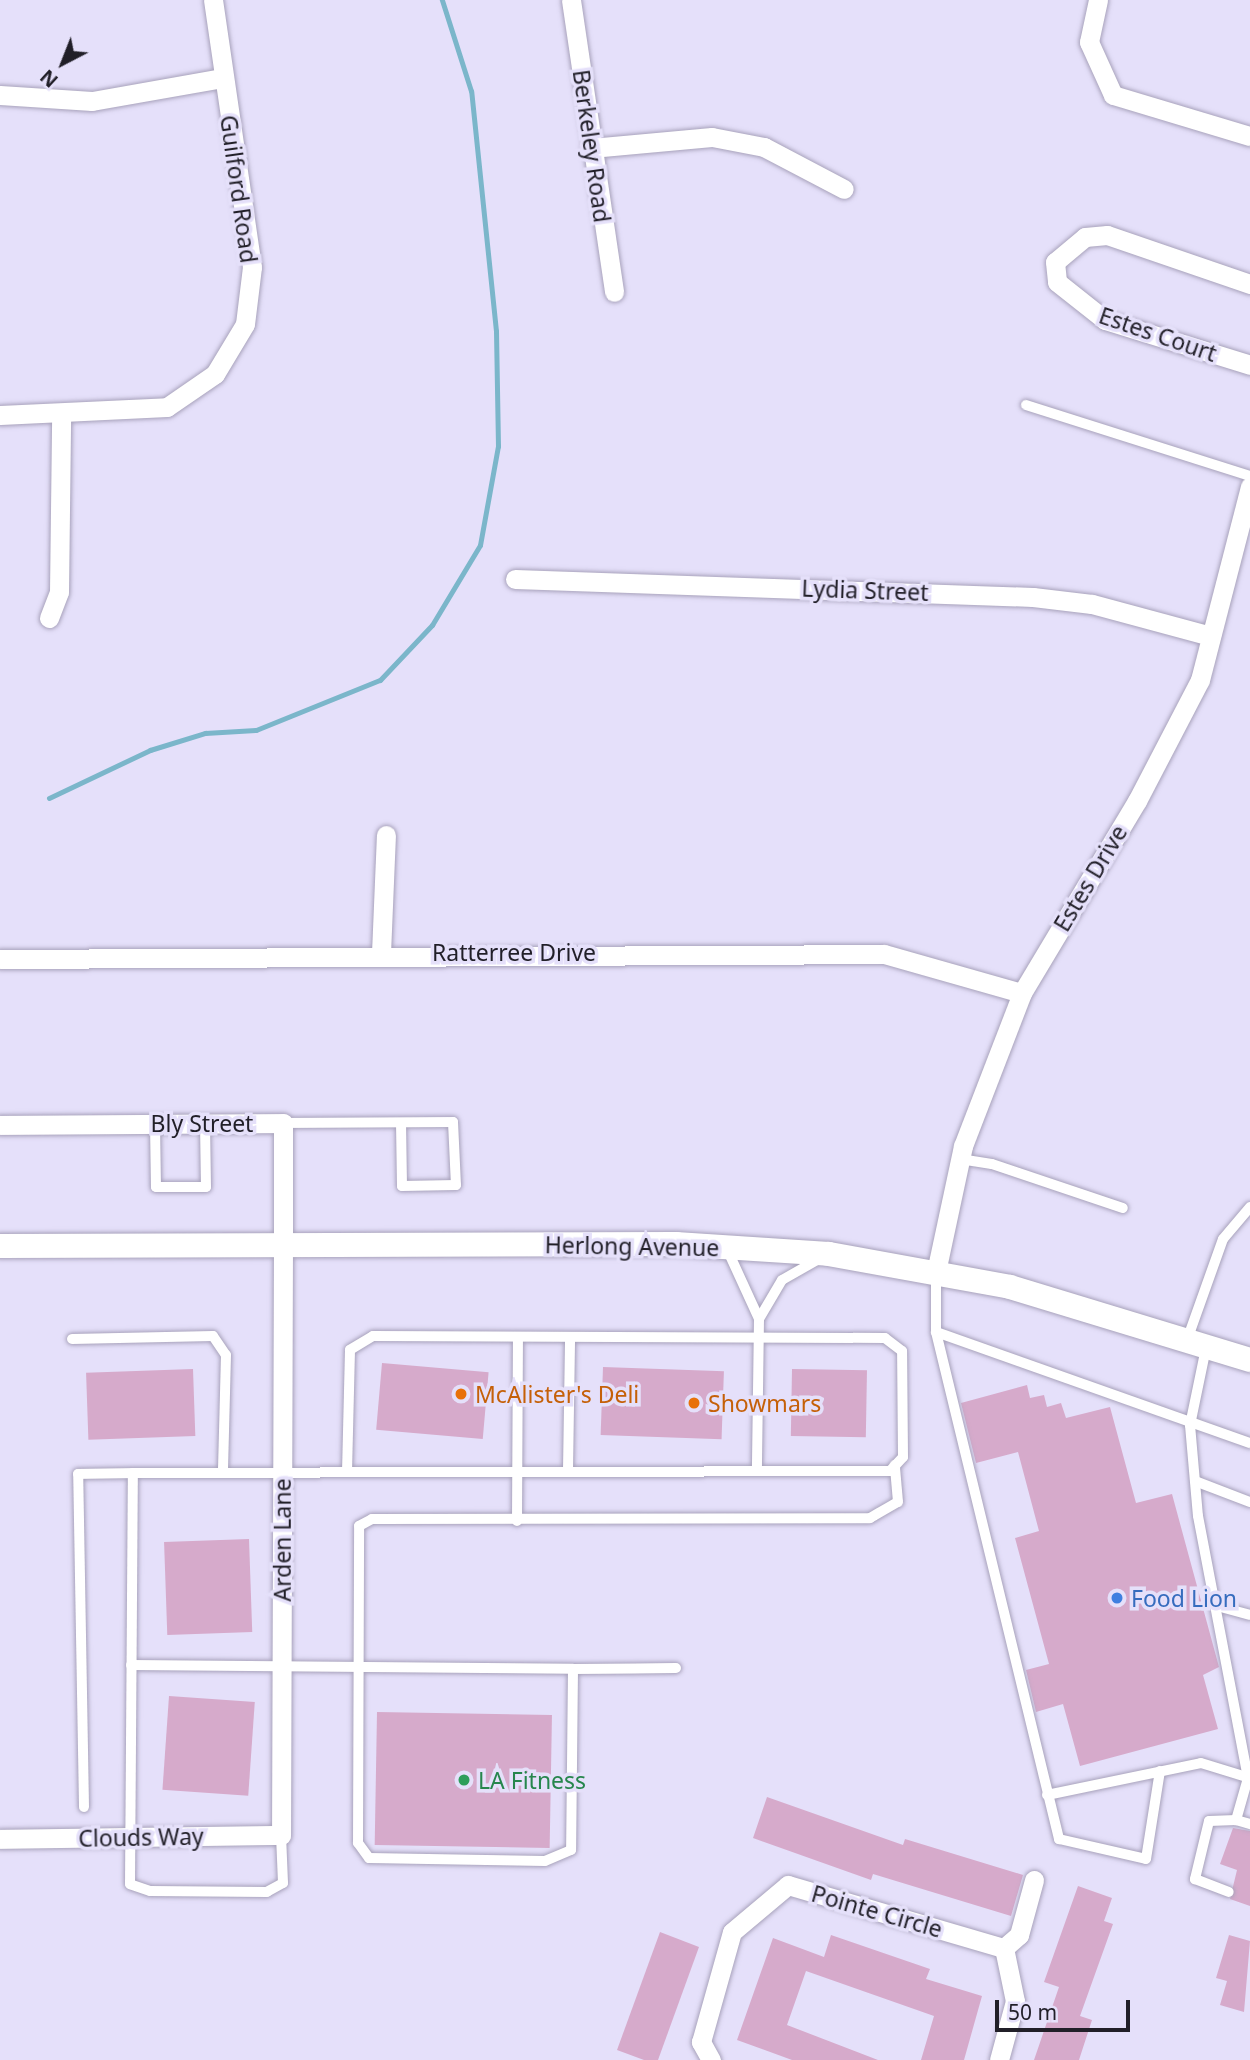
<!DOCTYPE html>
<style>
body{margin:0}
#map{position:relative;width:1250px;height:2060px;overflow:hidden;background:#e5e0fa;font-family:"Noto Sans",sans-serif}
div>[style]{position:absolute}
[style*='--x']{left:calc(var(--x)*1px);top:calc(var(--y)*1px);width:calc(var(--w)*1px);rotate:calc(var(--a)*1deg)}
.stream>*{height:5px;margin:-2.5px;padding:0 2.5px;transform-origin:2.5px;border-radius:2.5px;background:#7bb6ca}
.building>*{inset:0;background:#d6aacb;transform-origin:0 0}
.roads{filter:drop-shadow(0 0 2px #a8a2bb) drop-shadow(0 0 2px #a8a2bb)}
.service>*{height:10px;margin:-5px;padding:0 5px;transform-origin:5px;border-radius:5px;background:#fff}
.minor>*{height:19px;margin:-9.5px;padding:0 9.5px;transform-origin:9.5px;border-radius:9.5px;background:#fff}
.tertiary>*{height:24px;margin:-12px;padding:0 12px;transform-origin:12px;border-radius:12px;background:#fff}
.dots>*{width:19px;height:19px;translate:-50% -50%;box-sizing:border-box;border:4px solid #e5e0fa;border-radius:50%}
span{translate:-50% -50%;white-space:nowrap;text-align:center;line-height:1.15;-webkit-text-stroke:7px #e5e0fa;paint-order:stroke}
.street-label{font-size:23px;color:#211f28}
.food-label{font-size:23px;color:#c56008}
.left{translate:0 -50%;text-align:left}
.shop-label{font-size:23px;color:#366cbe}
.leisure-label{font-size:23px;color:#27864d}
.north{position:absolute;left:28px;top:28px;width:70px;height:70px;-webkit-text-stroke:5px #e5e0fa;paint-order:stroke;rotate:222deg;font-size:19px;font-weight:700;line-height:28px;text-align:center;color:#211f28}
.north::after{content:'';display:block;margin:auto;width:24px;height:32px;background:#211f28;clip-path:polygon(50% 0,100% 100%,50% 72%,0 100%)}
.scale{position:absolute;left:995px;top:2000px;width:135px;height:32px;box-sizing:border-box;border:4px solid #211f28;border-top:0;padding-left:9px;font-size:21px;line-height:24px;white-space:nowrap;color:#211f28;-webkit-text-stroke:5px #e5e0fa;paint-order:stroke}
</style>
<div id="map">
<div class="stream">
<div style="--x:49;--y:798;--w:112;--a:-25.4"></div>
<div style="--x:150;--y:750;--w:58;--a:-17.2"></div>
<div style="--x:205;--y:733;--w:51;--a:-3.4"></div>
<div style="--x:256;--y:730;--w:134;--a:-22"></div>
<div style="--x:380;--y:680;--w:76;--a:-46.6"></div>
<div style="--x:432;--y:625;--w:93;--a:-59"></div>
<div style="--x:480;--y:545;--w:101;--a:-79.7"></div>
<div style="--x:498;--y:446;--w:115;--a:-91"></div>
<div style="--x:496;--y:331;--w:241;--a:-95.9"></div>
<div style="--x:471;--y:91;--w:96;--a:-107.7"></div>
</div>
<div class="building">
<div style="left:382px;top:1363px;width:107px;height:67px;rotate:5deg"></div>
<div style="left:603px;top:1367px;width:121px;height:68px;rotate:2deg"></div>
<div style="left:193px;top:1369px;width:67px;height:107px;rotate:88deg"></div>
<div style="left:792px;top:1369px;width:75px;height:67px;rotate:1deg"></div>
<div style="clip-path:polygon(1027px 1385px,1030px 1398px,1044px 1395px,1047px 1407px,1061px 1403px,1066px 1418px,1110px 1407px,1136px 1503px,1172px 1494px,1219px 1667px,1203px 1675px,1218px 1729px,1080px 1766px,1063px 1704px,1036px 1712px,1026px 1670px,1049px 1664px,1015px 1538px,1039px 1531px,1018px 1452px,976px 1463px,961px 1403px)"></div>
<div style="left:249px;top:1539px;width:93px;height:85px;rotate:88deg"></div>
<div style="left:169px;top:1696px;width:86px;height:94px;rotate:4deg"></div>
<div style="left:377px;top:1712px;width:175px;height:133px;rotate:1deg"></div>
<div style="clip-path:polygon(767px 1797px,903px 1845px,905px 1839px,1023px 1875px,1011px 1916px,873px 1874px,871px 1880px,753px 1838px)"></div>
<div style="clip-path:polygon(1233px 1828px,1250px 1831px,1250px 1906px,1230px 1899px,1237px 1870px,1220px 1864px)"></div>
<div style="clip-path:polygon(1078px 1886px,1112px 1898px,1104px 1921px,1113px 1924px,1080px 2016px,1092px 2020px,1079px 2060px,1034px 2060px,1059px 1987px,1044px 1982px)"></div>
<div style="clip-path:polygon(660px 1932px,699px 1947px,658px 2060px,644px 2060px,617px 2050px)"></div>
<div style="clip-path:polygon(831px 1935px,930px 1969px,926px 1979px,982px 1996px,964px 2060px,921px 2060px,934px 2016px,806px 1971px,787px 2025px,878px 2060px,792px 2060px,737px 2040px,773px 1938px,824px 1957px)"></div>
<div style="clip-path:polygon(1229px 1935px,1250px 1941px,1244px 2012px,1220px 2005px,1227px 1981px,1216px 1978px)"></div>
</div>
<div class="roads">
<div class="service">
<div style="--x:1026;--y:405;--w:235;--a:17.6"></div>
<div style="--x:283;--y:1123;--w:170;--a:-0.3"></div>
<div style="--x:453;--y:1122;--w:63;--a:87.3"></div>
<div style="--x:456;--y:1185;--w:54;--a:178.9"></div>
<div style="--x:402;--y:1186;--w:63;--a:-90.9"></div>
<div style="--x:155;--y:1124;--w:63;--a:89.1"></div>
<div style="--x:156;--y:1187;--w:50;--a:0"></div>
<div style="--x:206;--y:1187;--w:64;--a:-90.9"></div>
<div style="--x:960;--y:1159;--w:32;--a:9"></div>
<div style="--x:992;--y:1164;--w:138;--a:18.6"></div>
<div style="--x:727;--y:1249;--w:77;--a:65.4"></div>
<div style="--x:759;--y:1319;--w:152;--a:90.8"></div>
<div style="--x:936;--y:1273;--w:59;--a:90"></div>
<div style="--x:936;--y:1332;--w:522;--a:76.36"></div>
<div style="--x:1059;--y:1839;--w:89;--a:12.9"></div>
<div style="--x:1146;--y:1859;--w:89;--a:-81"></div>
<div style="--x:759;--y:1319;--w:45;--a:-59.5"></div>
<div style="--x:782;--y:1280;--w:43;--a:-29.6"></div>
<div style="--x:936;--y:1332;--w:333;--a:19.5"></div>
<div style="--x:72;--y:1339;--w:141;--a:-1.2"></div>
<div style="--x:213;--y:1336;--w:23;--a:56"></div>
<div style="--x:226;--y:1355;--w:115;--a:91.5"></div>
<div style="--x:1187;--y:1340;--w:107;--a:-70.4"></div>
<div style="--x:1223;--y:1239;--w:42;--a:-49.8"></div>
<div style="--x:1206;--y:1348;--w:79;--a:101.7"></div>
<div style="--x:1190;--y:1425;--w:91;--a:85"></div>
<div style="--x:1198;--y:1516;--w:267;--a:79.2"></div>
<div style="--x:1248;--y:1778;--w:44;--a:105.9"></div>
<div style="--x:1236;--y:1820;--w:27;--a:178"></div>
<div style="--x:1209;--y:1821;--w:60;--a:103.6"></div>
<div style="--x:1195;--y:1879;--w:36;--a:21"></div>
<div style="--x:568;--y:1470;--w:132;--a:-89.1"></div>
<div style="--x:1195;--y:1481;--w:59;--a:20.9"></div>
<div style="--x:517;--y:1521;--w:183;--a:-89.7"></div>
<div style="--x:1217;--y:1606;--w:34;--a:15"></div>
<div style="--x:131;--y:1665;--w:442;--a:0.5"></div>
<div style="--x:676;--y:1668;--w:103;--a:179.4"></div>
<div style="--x:573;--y:1669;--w:181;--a:90.6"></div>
<div style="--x:571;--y:1850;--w:28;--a:157"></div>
<div style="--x:545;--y:1861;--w:176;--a:-179"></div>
<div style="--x:369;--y:1858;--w:19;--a:-126"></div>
<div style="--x:358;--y:1843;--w:317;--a:-89.8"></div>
<div style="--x:359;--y:1526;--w:15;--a:-28"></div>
<div style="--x:372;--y:1519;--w:498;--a:-0.1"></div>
<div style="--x:870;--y:1518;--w:32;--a:-30"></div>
<div style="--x:898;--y:1502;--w:37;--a:-95"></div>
<div style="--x:1047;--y:1795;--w:157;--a:-11.7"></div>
<div style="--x:1201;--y:1763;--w:51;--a:17"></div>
<div style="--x:84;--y:1807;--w:333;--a:-91"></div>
<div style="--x:78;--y:1474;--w:55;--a:-1"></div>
<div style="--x:1236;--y:1820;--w:15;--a:16"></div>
<div style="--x:281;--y:1835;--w:48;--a:87.6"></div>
<div style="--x:283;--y:1883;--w:18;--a:151"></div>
<div style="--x:267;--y:1892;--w:117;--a:-179.5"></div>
<div style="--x:150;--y:1891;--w:21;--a:-161"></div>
<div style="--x:130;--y:1884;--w:411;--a:-89.6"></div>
<div style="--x:133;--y:1473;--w:757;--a:-0.15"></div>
<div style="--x:890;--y:1471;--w:19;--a:-47"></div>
<div style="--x:903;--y:1457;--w:106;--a:-90.5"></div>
<div style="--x:902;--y:1351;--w:21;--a:-143"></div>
<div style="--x:885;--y:1338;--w:512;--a:-179.78"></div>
<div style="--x:373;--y:1336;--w:27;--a:149"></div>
<div style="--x:350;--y:1350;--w:120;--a:91.4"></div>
</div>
<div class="minor">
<div style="--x:571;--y:0;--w:295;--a:81.6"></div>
<div style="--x:1098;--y:0;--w:43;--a:102.1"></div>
<div style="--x:1089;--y:42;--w:58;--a:65.6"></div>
<div style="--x:1113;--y:95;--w:143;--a:16.7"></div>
<div style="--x:0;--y:95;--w:92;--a:3.7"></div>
<div style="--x:92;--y:101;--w:133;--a:-10"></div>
<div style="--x:591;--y:148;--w:121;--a:-5.2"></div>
<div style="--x:712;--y:137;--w:53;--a:10.9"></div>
<div style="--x:764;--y:147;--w:90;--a:27.7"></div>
<div style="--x:1250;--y:284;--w:151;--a:-161.1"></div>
<div style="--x:1107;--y:235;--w:22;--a:175"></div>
<div style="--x:1085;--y:237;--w:39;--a:140"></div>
<div style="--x:1055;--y:262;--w:20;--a:84"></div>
<div style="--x:1057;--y:282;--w:61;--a:38.4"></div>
<div style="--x:1105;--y:320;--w:152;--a:17.2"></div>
<div style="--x:0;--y:415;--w:167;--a:-2.7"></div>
<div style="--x:167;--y:407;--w:58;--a:-34.5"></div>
<div style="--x:215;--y:374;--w:58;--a:-59"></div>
<div style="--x:245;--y:324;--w:57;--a:-83"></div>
<div style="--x:252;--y:267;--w:270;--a:-98.3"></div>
<div style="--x:515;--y:579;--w:518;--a:1.99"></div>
<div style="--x:1033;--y:597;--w:59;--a:6.8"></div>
<div style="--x:1092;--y:604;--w:123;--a:15.1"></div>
<div style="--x:49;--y:618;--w:28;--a:-69"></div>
<div style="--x:59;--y:592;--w:175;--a:-89.3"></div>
<div style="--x:381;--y:953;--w:118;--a:-87.6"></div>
<div style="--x:0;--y:959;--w:884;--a:-0.32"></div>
<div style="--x:884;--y:954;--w:143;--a:15.8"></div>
<div style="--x:0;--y:1125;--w:283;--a:-0.4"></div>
<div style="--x:283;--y:1123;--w:121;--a:90"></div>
<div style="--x:283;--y:1244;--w:591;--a:90.19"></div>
<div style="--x:281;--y:1835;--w:281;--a:179.2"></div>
<div style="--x:936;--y:1272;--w:129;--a:-77.9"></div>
<div style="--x:963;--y:1146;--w:164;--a:-68.9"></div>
<div style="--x:1022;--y:993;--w:224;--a:-59.1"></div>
<div style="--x:1137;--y:801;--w:136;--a:-62.5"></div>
<div style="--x:1200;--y:680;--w:200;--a:-75.5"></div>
<div style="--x:1004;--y:1948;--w:20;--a:-41"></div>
<div style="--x:1019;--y:1935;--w:57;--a:-74.7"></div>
<div style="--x:711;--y:2060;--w:21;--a:-119"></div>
<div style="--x:701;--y:2042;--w:114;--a:-74.3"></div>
<div style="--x:732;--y:1932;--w:73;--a:-40"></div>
<div style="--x:788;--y:1885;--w:225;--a:16.3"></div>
<div style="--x:1004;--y:1948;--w:54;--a:78.3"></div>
<div style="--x:1015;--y:2001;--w:61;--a:105.2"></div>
</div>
<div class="tertiary">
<div style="--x:0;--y:1246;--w:676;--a:-0.17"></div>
<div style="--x:676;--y:1244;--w:153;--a:3.7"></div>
<div style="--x:829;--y:1254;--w:184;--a:10.3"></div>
<div style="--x:1010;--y:1287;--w:251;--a:16.9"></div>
</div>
</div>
<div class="dots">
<div style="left:461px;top:1394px;background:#e8710a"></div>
<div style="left:694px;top:1403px;background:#e8710a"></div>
<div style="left:1117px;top:1598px;background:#3f7fe0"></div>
<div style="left:464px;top:1780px;background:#2e9e5b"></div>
</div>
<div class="street-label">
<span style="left:592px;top:146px;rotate:82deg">Berkeley Road</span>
<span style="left:239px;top:189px;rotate:82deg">Guilford Road</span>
<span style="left:1158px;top:334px;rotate:19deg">Estes Court</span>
<span style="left:865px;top:590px;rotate:2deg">Lydia Street</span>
<span style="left:1090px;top:878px;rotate:-59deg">Estes Drive</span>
<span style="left:514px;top:952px">Ratterree Drive</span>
<span style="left:202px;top:1123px">Bly Street</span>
<span style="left:632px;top:1246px;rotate:1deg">Herlong Avenue</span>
<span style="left:282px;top:1540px;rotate:-90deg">Arden Lane</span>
<span style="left:141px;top:1837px;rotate:-1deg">Clouds Way</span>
<span style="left:877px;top:1911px;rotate:16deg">Pointe Circle</span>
</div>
<div class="food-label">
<span class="left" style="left:475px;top:1394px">McAlister's Deli</span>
<span class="left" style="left:708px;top:1403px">Showmars</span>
</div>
<div class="shop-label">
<span class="left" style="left:1131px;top:1598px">Food Lion</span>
</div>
<div class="leisure-label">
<span class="left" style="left:478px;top:1780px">LA Fitness</span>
</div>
<div class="north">N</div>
<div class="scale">50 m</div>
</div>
